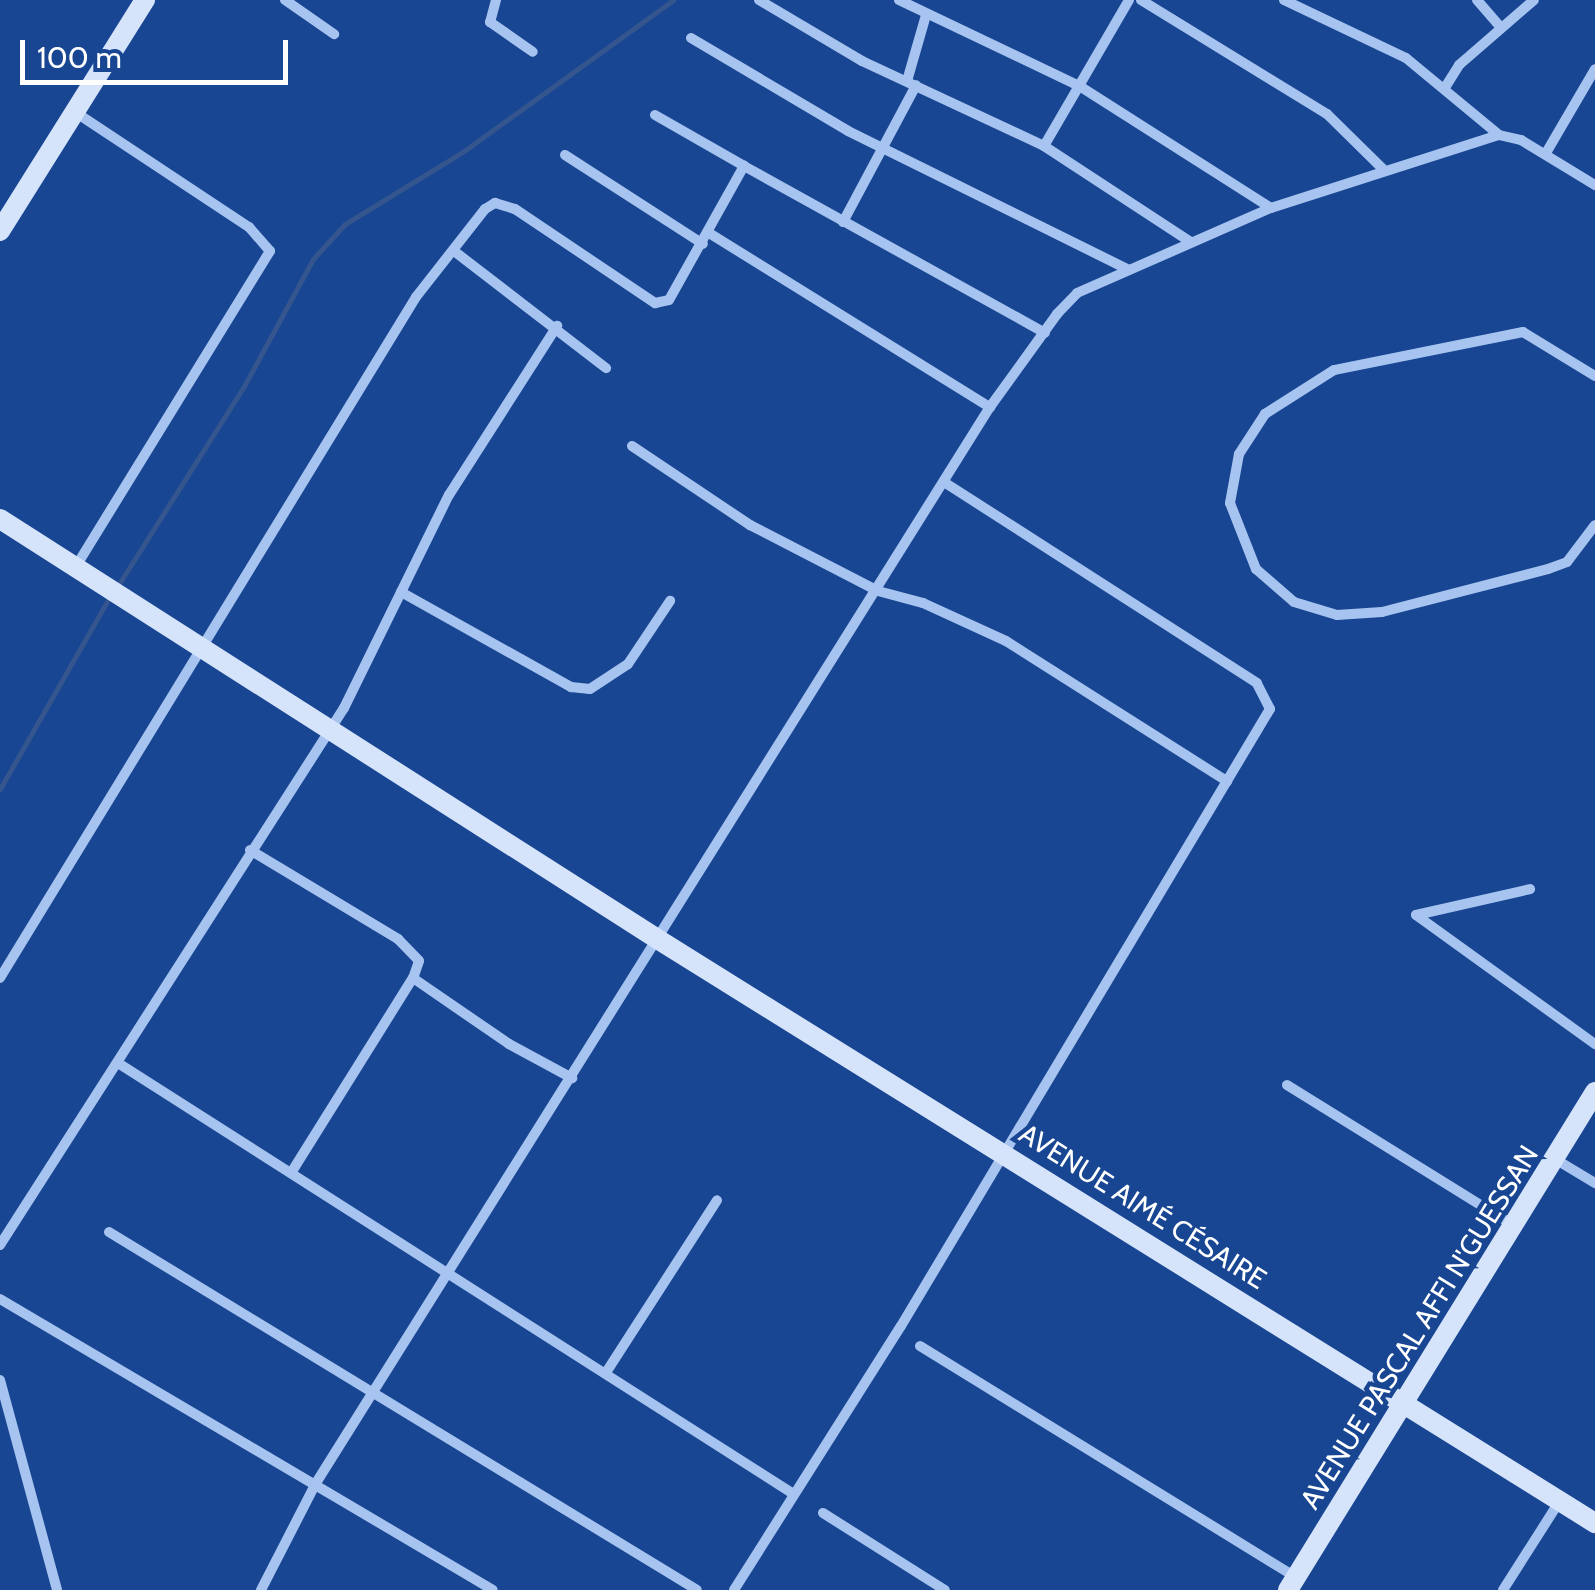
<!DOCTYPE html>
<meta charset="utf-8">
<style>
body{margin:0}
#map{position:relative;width:1595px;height:1590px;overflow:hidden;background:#184692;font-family:Cabin,sans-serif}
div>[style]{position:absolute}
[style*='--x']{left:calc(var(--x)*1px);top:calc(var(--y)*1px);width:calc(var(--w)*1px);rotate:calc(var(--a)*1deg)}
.stream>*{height:5px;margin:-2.5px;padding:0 2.5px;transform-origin:2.5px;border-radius:2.5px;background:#34558e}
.street>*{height:10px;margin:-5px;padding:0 5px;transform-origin:5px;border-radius:5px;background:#a7c4f0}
.secondary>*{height:20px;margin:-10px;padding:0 10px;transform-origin:10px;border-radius:10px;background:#d5e3fb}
span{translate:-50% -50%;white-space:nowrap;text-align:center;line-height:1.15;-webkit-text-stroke:9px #184692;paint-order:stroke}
.street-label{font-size:28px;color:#fff}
.scale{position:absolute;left:20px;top:40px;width:268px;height:45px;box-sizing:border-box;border:5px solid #fff;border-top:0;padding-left:12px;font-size:30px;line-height:35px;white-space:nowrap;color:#fff;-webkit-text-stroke:8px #184692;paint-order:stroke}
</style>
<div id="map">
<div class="stream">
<div style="--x:117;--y:587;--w:236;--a:-57.7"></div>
<div style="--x:243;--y:388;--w:147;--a:-61.5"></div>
<div style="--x:313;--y:259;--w:47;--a:-47.6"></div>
<div style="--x:345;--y:224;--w:140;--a:-31.5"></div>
<div style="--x:464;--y:151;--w:258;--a:-35.8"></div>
<div style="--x:0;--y:789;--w:222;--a:-60.3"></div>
</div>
<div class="street">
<div style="--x:285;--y:0;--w:60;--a:34.8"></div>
<div style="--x:496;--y:0;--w:23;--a:105"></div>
<div style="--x:490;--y:22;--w:52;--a:34.9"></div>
<div style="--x:759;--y:0;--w:120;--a:30.6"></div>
<div style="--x:862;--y:61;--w:201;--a:25"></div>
<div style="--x:1044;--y:146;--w:173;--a:33.2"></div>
<div style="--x:899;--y:0;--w:202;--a:25.5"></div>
<div style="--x:1081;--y:87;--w:225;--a:32.5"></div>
<div style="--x:1141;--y:0;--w:218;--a:31.5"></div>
<div style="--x:1327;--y:114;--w:80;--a:44.5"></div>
<div style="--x:1284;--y:0;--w:135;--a:25.4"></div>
<div style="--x:1406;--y:58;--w:121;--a:39.6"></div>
<div style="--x:1477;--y:0;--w:37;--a:49"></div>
<div style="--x:691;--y:38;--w:182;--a:30.6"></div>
<div style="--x:848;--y:131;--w:313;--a:26.3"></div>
<div style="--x:907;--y:81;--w:69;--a:-73.9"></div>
<div style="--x:1446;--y:86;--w:25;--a:-58"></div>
<div style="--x:1459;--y:65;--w:99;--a:-40.9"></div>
<div style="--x:75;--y:112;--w:209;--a:33.5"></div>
<div style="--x:249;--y:227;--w:32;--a:49"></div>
<div style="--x:270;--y:251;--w:370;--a:121.6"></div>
<div style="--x:655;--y:115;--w:103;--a:29.8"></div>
<div style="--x:1044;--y:146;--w:169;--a:-59.8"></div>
<div style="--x:1546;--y:153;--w:97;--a:-59.7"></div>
<div style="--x:565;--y:155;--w:164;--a:32.8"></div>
<div style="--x:843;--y:222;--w:155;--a:-61.9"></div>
<div style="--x:709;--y:233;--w:331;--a:31.8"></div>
<div style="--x:454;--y:251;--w:192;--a:37.6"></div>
<div style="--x:1595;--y:376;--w:84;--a:-148.6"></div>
<div style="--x:1523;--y:332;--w:193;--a:168.6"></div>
<div style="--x:1334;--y:370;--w:82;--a:147.5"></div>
<div style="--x:1265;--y:414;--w:48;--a:123"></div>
<div style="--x:1239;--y:454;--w:50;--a:100.4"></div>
<div style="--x:1230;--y:503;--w:71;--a:68.5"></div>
<div style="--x:1256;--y:569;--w:50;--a:41"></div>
<div style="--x:1294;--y:602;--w:45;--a:16.8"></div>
<div style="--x:1337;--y:615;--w:45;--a:-3.8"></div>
<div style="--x:1382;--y:612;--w:171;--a:-14.5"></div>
<div style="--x:1548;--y:569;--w:20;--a:-20"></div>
<div style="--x:1567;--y:562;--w:46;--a:-52.9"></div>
<div style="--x:632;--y:446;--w:142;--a:33.8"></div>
<div style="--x:750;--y:525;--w:144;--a:27.3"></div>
<div style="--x:878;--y:591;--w:47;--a:14.9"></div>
<div style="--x:923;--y:603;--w:91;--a:24.6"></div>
<div style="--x:1006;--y:641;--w:262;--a:32.4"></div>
<div style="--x:401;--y:592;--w:195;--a:29.2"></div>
<div style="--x:571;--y:687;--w:19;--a:6"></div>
<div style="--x:590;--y:689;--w:45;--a:-33.3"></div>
<div style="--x:628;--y:664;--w:76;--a:-56.3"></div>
<div style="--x:250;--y:850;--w:173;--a:31"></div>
<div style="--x:398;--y:939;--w:30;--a:46"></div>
<div style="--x:419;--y:961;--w:18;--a:109"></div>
<div style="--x:413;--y:978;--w:116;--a:34.5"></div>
<div style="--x:509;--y:1044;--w:72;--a:28.4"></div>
<div style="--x:1416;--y:915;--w:221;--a:35.8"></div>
<div style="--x:1416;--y:915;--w:117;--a:-12.8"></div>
<div style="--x:0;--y:978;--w:798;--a:-58.58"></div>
<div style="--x:416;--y:297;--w:112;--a:-51.9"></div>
<div style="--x:485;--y:209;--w:12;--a:-31"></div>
<div style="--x:495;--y:203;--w:21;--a:17"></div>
<div style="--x:515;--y:209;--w:169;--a:33.9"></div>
<div style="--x:655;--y:303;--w:14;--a:-12"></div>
<div style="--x:669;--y:300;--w:154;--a:-60.8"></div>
<div style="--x:744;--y:166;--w:344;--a:29"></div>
<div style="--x:118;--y:1063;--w:799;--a:32.54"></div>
<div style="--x:1287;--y:1085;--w:267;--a:31.8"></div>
<div style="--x:1555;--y:1159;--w:47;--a:31"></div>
<div style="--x:291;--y:1173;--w:230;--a:-58"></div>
<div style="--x:109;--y:1232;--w:688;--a:31.33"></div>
<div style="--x:0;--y:1245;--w:638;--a:-57.36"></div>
<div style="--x:344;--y:708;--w:237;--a:-63.8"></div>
<div style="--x:449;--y:495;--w:201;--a:-57.4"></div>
<div style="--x:0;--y:1299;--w:572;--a:30.55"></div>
<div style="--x:920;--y:1346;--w:441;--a:31.6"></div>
<div style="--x:607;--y:1371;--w:203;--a:-57.2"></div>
<div style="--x:0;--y:1380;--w:218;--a:74.8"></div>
<div style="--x:823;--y:1513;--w:144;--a:32.3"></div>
<div style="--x:261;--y:1590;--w:120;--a:-62.8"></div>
<div style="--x:316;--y:1483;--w:1270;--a:-57.94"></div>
<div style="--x:990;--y:407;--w:115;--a:-54.2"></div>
<div style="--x:1057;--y:314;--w:29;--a:-46"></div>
<div style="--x:1077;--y:293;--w:212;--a:-23.7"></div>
<div style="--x:1271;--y:208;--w:239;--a:-17.8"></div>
<div style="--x:1499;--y:135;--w:23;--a:13"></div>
<div style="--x:1521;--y:140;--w:87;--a:31.3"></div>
<div style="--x:734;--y:1590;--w:312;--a:-57.7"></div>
<div style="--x:901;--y:1326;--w:719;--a:-59.12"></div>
<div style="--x:1270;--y:709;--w:29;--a:-117"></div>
<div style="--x:1257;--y:683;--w:370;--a:-147.3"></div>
<div style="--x:1503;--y:1590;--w:104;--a:-57.5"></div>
</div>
<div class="secondary">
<div style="--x:0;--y:231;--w:273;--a:-57.9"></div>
<div style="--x:0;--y:519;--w:782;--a:32.57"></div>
<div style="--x:659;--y:940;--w:1103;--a:31.92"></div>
<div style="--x:1288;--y:1590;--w:585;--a:-58.35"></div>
</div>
<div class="street-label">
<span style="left:1143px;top:1206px;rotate:32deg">AVENUE AIMÉ CÉSAIRE</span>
<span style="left:1419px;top:1327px;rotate:-58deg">AVENUE PASCAL AFFI N'GUESSAN</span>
</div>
<div class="scale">100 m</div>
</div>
